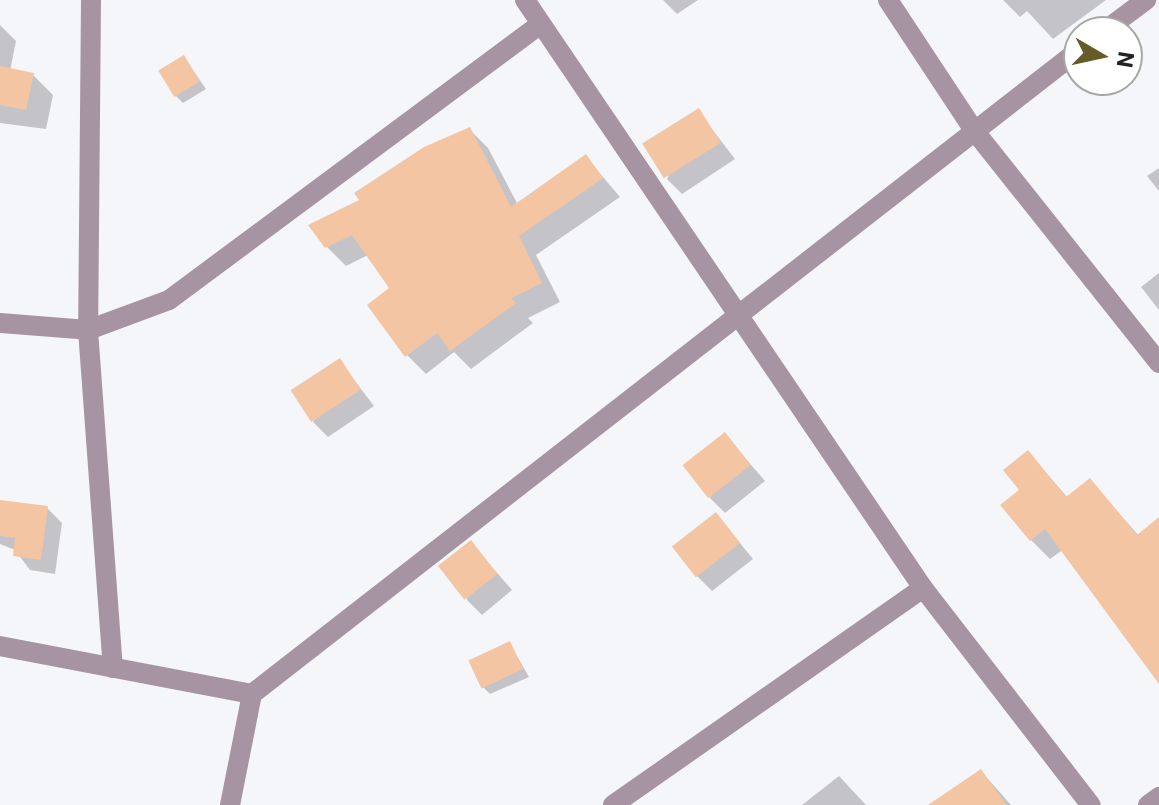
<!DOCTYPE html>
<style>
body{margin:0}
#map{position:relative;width:1159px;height:805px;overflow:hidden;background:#f5f6fa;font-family:Roboto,sans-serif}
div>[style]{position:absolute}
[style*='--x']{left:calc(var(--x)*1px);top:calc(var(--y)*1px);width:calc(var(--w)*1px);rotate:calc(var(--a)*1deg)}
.shadow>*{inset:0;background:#0003}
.building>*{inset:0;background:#f4c5a3;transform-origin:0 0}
.minor>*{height:20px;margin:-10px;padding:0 10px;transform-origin:10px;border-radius:10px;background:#a794a3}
span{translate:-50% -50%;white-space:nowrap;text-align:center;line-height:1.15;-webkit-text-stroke:8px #fff;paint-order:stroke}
.north{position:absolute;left:1063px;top:16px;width:80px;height:80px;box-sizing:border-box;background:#fff;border:2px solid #a6a7a7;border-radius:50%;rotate:99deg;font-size:22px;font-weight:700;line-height:32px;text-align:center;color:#212223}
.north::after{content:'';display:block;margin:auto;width:28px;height:36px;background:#665c29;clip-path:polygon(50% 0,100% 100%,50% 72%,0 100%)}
</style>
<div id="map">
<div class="shadow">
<div style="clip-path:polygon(663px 0,698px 0,677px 14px)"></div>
<div style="clip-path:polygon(1003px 0,1106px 0,1053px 39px,1027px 11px,1020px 17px)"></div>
<div style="clip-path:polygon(0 25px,16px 41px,10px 71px,33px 75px,53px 95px,46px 129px,0 123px)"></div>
<div style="clip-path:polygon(184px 57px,206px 89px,183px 103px,176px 96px)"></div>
<div style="clip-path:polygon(698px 111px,735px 159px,682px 194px,667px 179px)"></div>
<div style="clip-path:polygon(469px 129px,488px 148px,518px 205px,586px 157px,620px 197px,536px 255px,560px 302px,528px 318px,533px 323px,471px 369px,454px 352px,426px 374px,407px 355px,391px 289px,368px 255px,346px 266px,327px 247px,362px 201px)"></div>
<div style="clip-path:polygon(1159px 168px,1159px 191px,1147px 176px)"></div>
<div style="clip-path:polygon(1159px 273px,1159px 310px,1141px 287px)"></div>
<div style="clip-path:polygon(339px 360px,374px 406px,328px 437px,313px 422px)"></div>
<div style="clip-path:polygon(725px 435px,765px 481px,725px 513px,710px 498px)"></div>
<div style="clip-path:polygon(1028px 452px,1068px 498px,1090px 480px,1139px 536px,1159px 535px,1159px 677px,1064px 549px,1050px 559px,1031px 540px,1022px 490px)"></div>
<div style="clip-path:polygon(0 502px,47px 508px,62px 523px,55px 574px,30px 570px,15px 550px,0 544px)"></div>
<div style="clip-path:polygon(716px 514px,753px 559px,712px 591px,697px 576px)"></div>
<div style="clip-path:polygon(471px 543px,512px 590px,482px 615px,467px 600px)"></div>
<div style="clip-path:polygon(510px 644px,529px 677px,490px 694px,483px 687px)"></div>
<div style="clip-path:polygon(981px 771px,1011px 805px,932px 805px)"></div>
<div style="clip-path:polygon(839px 776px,866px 805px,802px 805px)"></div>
</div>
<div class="building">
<div style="left:184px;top:55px;width:31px;height:30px;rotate:59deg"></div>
<div style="clip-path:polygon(0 66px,34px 73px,26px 110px,0 105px)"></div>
<div style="left:699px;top:108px;width:41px;height:67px;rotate:58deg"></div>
<div style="clip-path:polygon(470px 127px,511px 207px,586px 154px,603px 178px,519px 236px,542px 283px,511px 298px,516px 303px,450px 351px,437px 333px,405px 357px,367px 305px,389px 288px,352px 235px,325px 248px,308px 225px,359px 200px,354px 193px,424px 147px)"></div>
<div style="left:340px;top:358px;width:38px;height:59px;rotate:57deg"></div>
<div style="left:725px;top:432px;width:42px;height:54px;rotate:52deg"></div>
<div style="clip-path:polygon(1028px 450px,1066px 497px,1090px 478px,1137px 535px,1159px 517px,1159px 684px,1045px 529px,1030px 541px,1000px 505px,1019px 490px,1003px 470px)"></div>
<div style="clip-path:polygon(0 500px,48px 506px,41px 560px,13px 556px,15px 538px,0 536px)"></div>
<div style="left:716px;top:512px;width:39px;height:56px;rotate:52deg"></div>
<div style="left:471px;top:540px;width:43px;height:42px;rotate:52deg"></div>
<div style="left:510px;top:641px;width:31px;height:46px;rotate:65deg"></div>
<div style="clip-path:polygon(981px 769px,1006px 805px,928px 805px)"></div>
</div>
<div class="minor">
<div style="--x:91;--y:0;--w:330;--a:90.5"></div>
<div style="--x:88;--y:330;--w:339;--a:85.8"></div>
<div style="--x:525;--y:0;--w:710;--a:55.91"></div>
<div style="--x:923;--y:588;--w:274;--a:52.3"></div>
<div style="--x:888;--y:0;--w:154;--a:56.6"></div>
<div style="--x:973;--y:129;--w:299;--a:51.5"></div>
<div style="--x:1103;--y:32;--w:54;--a:-36.7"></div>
<div style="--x:0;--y:323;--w:88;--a:4.5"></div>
<div style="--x:88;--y:330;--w:86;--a:-20.3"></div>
<div style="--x:169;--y:300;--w:463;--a:-36.6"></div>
<div style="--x:0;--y:646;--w:257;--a:10.8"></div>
<div style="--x:252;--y:694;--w:1048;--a:-37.91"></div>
<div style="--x:230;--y:805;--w:113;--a:-78.8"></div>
<div style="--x:613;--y:805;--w:378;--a:-35"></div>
<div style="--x:1148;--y:805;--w:14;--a:-36"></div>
</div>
<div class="north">N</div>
</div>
